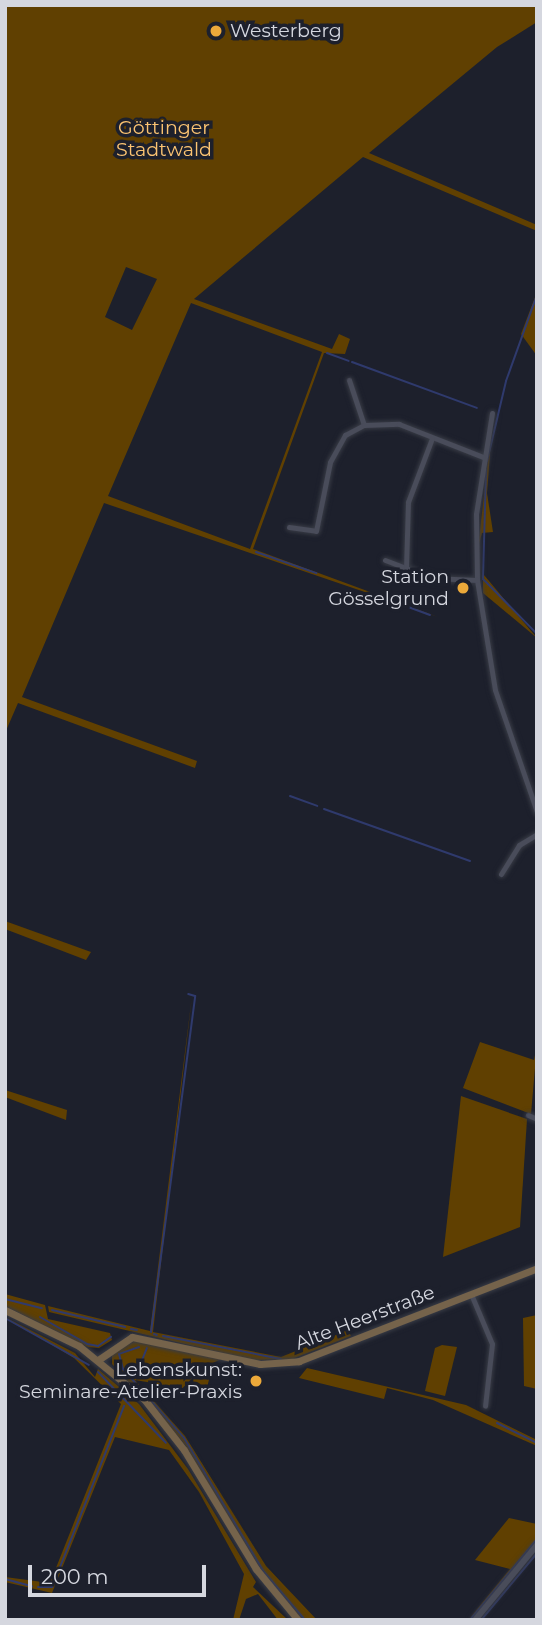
<!DOCTYPE html>
<meta charset="utf-8">
<style>
body{margin:0}
#map{position:relative;width:542px;height:1625px;overflow:hidden;background:#1d202c;font-family:Montserrat,sans-serif}
div>[style]{position:absolute}
[style*='--x']{left:calc(var(--x)*1px);top:calc(var(--y)*1px);width:calc(var(--w)*1px);rotate:calc(var(--a)*1deg)}
.green>*{inset:0;background:#604001}
.stream>*{height:2px;margin:-1px;padding:0 1px;transform-origin:1px;border-radius:1px;background:#2f3a6d}
.roads{filter:drop-shadow(0 0 2px #383b45) drop-shadow(0 0 2px #383b45)}
.minor>*{height:5px;margin:-2.5px;padding:0 2.5px;transform-origin:2.5px;border-radius:2.5px;background:#494c5a}
.tertiary>*{height:6px;margin:-3px;padding:0 3px;transform-origin:3px;border-radius:3px;background:#494c5a}
.secondary>*{height:7px;margin:-3.5px;padding:0 3.5px;transform-origin:3.5px;border-radius:3.5px;background:#75634b}
.dots>*{width:19px;height:19px;translate:-50% -50%;box-sizing:border-box;border:4px solid #1d202c;border-radius:50%}
span{translate:-50% -50%;white-space:nowrap;text-align:center;line-height:1.15;-webkit-text-stroke:7px #1d202c;paint-order:stroke}
.poi-label{font-size:19px;color:#d5d7df}
.left{translate:0 -50%;text-align:left}
.right{translate:-100% -50%;text-align:right}
.park-label{font-size:19px;color:#fcc472}
.street-label{font-size:19px;color:#d5d7df}
.frame{position:absolute;inset:0;border:7px solid #d5d7df;pointer-events:none}
.scale{position:absolute;left:28px;top:1565px;width:178px;height:32px;box-sizing:border-box;border:4px solid #d5d7df;border-top:0;padding-left:9px;font-size:21px;line-height:24px;white-space:nowrap;color:#d5d7df;-webkit-text-stroke:5px #1d202c;paint-order:stroke}
</style>
<div id="map">
<div class="green">
<div style="clip-path:polygon(evenodd,5px 5px,537px 5px,537px 22px,497px 47px,369px 153px,537px 225px,537px 231px,363px 157px,194px 299px,332px 349px,339px 334px,350px 339px,345px 354px,324px 353px,253px 549px,438px 617px,104px 503px,22px 697px,197px 761px,195px 768px,18px 703px,5px 733px,5px 5px,126px 267px,157px 279px,132px 330px,105px 317px,126px 267px,5px 5px,191px 303px,322px 352px,250px 549px,108px 496px,191px 303px)"></div>
<div style="clip-path:polygon(537px 292px,537px 356px,521px 334px)"></div>
<div style="clip-path:polygon(493px 414px,487px 493px,493px 532px,482px 533px,478px 548px)"></div>
<div style="clip-path:polygon(483px 550px,484px 575px,537px 638px,483px 593px)"></div>
<div style="clip-path:polygon(5px 921px,91px 952px,86px 960px,5px 929px)"></div>
<div style="clip-path:polygon(192px 996px,153px 1332px,281px 1357px,348px 1330px,351px 1336px,292px 1359px,253px 1360px,49px 1312px,48px 1306px,150px 1331px)"></div>
<div style="clip-path:polygon(480px 1042px,534px 1060px,537px 1045px,531px 1114px,463px 1088px)"></div>
<div style="clip-path:polygon(5px 1090px,67px 1110px,66px 1120px,5px 1097px)"></div>
<div style="clip-path:polygon(461px 1096px,527px 1119px,520px 1227px,443px 1257px)"></div>
<div style="clip-path:polygon(5px 1294px,45px 1305px,48px 1319px,110px 1333px,112px 1340px,99px 1348px,88px 1347px,5px 1306px)"></div>
<div style="clip-path:polygon(537px 1315px,537px 1389px,524px 1386px,523px 1318px)"></div>
<div style="clip-path:polygon(5px 1317px,75px 1353px,95px 1377px,98px 1369px,139px 1404px,188px 1469px,256px 1582px,253px 1587px,288px 1620px,278px 1620px,258px 1594px,246px 1599px,239px 1620px,233px 1620px,244px 1574px,199px 1492px,169px 1450px,115px 1437px,52px 1593px,5px 1582px,5px 1577px,50px 1583px,121px 1404px,74px 1358px)"></div>
<div style="clip-path:polygon(135px 1341px,221px 1359px,213px 1363px,206px 1392px,135px 1380px,185px 1436px,266px 1566px,317px 1620px,302px 1620px,267px 1581px,186px 1446px,112px 1364px,112px 1353px)"></div>
<div style="clip-path:polygon(442px 1345px,457px 1347px,445px 1396px,425px 1391px,435px 1348px)"></div>
<div style="clip-path:polygon(307px 1368px,466px 1405px,537px 1440px,537px 1446px,433px 1400px,387px 1388px,384px 1399px,299px 1378px)"></div>
<div style="clip-path:polygon(509px 1518px,537px 1524px,537px 1541px,468px 1620px,510px 1569px,475px 1560px)"></div>
</div>
<div class="stream">
<div style="--x:327;--y:353;--w:23;--a:20"></div>
<div style="--x:352;--y:362;--w:133;--a:20.2"></div>
<div style="--x:487;--y:461;--w:82;--a:-76.6"></div>
<div style="--x:506;--y:381;--w:91;--a:-70.2"></div>
<div style="--x:486;--y:470;--w:109;--a:91.6"></div>
<div style="--x:483;--y:579;--w:77;--a:45.5"></div>
<div style="--x:256;--y:552;--w:64;--a:19.3"></div>
<div style="--x:384;--y:598;--w:49;--a:20.3"></div>
<div style="--x:290;--y:796;--w:29;--a:20"></div>
<div style="--x:324;--y:809;--w:155;--a:19.6"></div>
<div style="--x:5;--y:1299;--w:38;--a:14"></div>
<div style="--x:52;--y:1310;--w:75;--a:13.1"></div>
<div style="--x:40;--y:1317;--w:54;--a:29.9"></div>
<div style="--x:87;--y:1344;--w:11;--a:10"></div>
<div style="--x:98;--y:1346;--w:16;--a:-35"></div>
<div style="--x:5;--y:1318;--w:96;--a:29.2"></div>
<div style="--x:131;--y:1329;--w:6;--a:9"></div>
<div style="--x:151;--y:1332;--w:339;--a:-82.5"></div>
<div style="--x:195;--y:996;--w:7;--a:-164"></div>
<div style="--x:154;--y:1334;--w:3;--a:18"></div>
<div style="--x:163;--y:1336;--w:120;--a:11"></div>
<div style="--x:139;--y:1347;--w:21;--a:161"></div>
<div style="--x:119;--y:1354;--w:16;--a:75"></div>
<div style="--x:123;--y:1369;--w:92;--a:48.5"></div>
<div style="--x:184;--y:1438;--w:156;--a:59.2"></div>
<div style="--x:264;--y:1572;--w:63;--a:49.5"></div>
<div style="--x:98;--y:1372;--w:98;--a:46.2"></div>
<div style="--x:136;--y:1375;--w:29;--a:-68"></div>
<div style="--x:497;--y:1423;--w:45;--a:26.6"></div>
<div style="--x:5;--y:1579;--w:28;--a:15"></div>
<div style="--x:38;--y:1587;--w:14;--a:0"></div>
<div style="--x:52;--y:1587;--w:195;--a:-68.3"></div>
<div style="--x:470;--y:1620;--w:105;--a:-50.4"></div>
<div style="--x:481;--y:1620;--w:87;--a:-50.1"></div>
</div>
<div class="roads">
<div class="minor">
<div style="--x:349;--y:380;--w:47;--a:71.6"></div>
<div style="--x:492;--y:413;--w:102;--a:99"></div>
<div style="--x:476;--y:514;--w:66;--a:89.1"></div>
<div style="--x:477;--y:580;--w:111;--a:80.7"></div>
<div style="--x:495;--y:690;--w:129;--a:71"></div>
<div style="--x:289;--y:527;--w:27;--a:8"></div>
<div style="--x:316;--y:531;--w:70;--a:-78.5"></div>
<div style="--x:330;--y:462;--w:31;--a:-61"></div>
<div style="--x:345;--y:435;--w:21;--a:-28"></div>
<div style="--x:364;--y:425;--w:35;--a:-2"></div>
<div style="--x:399;--y:424;--w:90;--a:21.4"></div>
<div style="--x:385;--y:560;--w:50;--a:21"></div>
<div style="--x:432;--y:578;--w:45;--a:2.5"></div>
<div style="--x:406;--y:569;--w:67;--a:-88.3"></div>
<div style="--x:408;--y:502;--w:68;--a:-69.4"></div>
<div style="--x:501;--y:874;--w:34;--a:-58"></div>
<div style="--x:519;--y:845;--w:21;--a:-31"></div>
<div style="--x:528;--y:1115;--w:10;--a:24"></div>
<div style="--x:471;--y:1294;--w:54;--a:67.2"></div>
<div style="--x:492;--y:1344;--w:62;--a:96.4"></div>
</div>
<div class="tertiary">
<div style="--x:475;--y:1620;--w:97;--a:-50.4"></div>
</div>
<div class="secondary">
<div style="--x:5;--y:1310;--w:82;--a:25.9"></div>
<div style="--x:79;--y:1346;--w:84;--a:39.2"></div>
<div style="--x:144;--y:1399;--w:65;--a:51.9"></div>
<div style="--x:184;--y:1450;--w:139;--a:58.8"></div>
<div style="--x:256;--y:1569;--w:66;--a:50.5"></div>
<div style="--x:98;--y:1360;--w:41;--a:-34.1"></div>
<div style="--x:132;--y:1337;--w:131;--a:11.9"></div>
<div style="--x:260;--y:1364;--w:39;--a:-4"></div>
<div style="--x:299;--y:1361;--w:256;--a:-21.3"></div>
</div>
</div>
<div class="dots">
<div style="left:216px;top:31px;background:#eca93a"></div>
<div style="left:463px;top:588px;background:#eca93a"></div>
<div style="left:256px;top:1381px;background:#eca93a"></div>
</div>
<div class="poi-label">
<span class="left" style="left:230px;top:31px">Westerberg</span>
<span class="right" style="left:449px;top:588px">Station<br>Gösselgrund</span>
<span class="right" style="left:242px;top:1381px">Lebenskunst:<br>Seminare-Atelier-Praxis</span>
</div>
<div class="park-label">
<span style="left:164px;top:139px">Göttinger<br>Stadtwald</span>
</div>
<div class="street-label">
<span style="left:365px;top:1318px;rotate:-21deg">Alte Heerstraße</span>
</div>
<div class="frame"></div>
<div class="scale">200 m</div>
</div>
